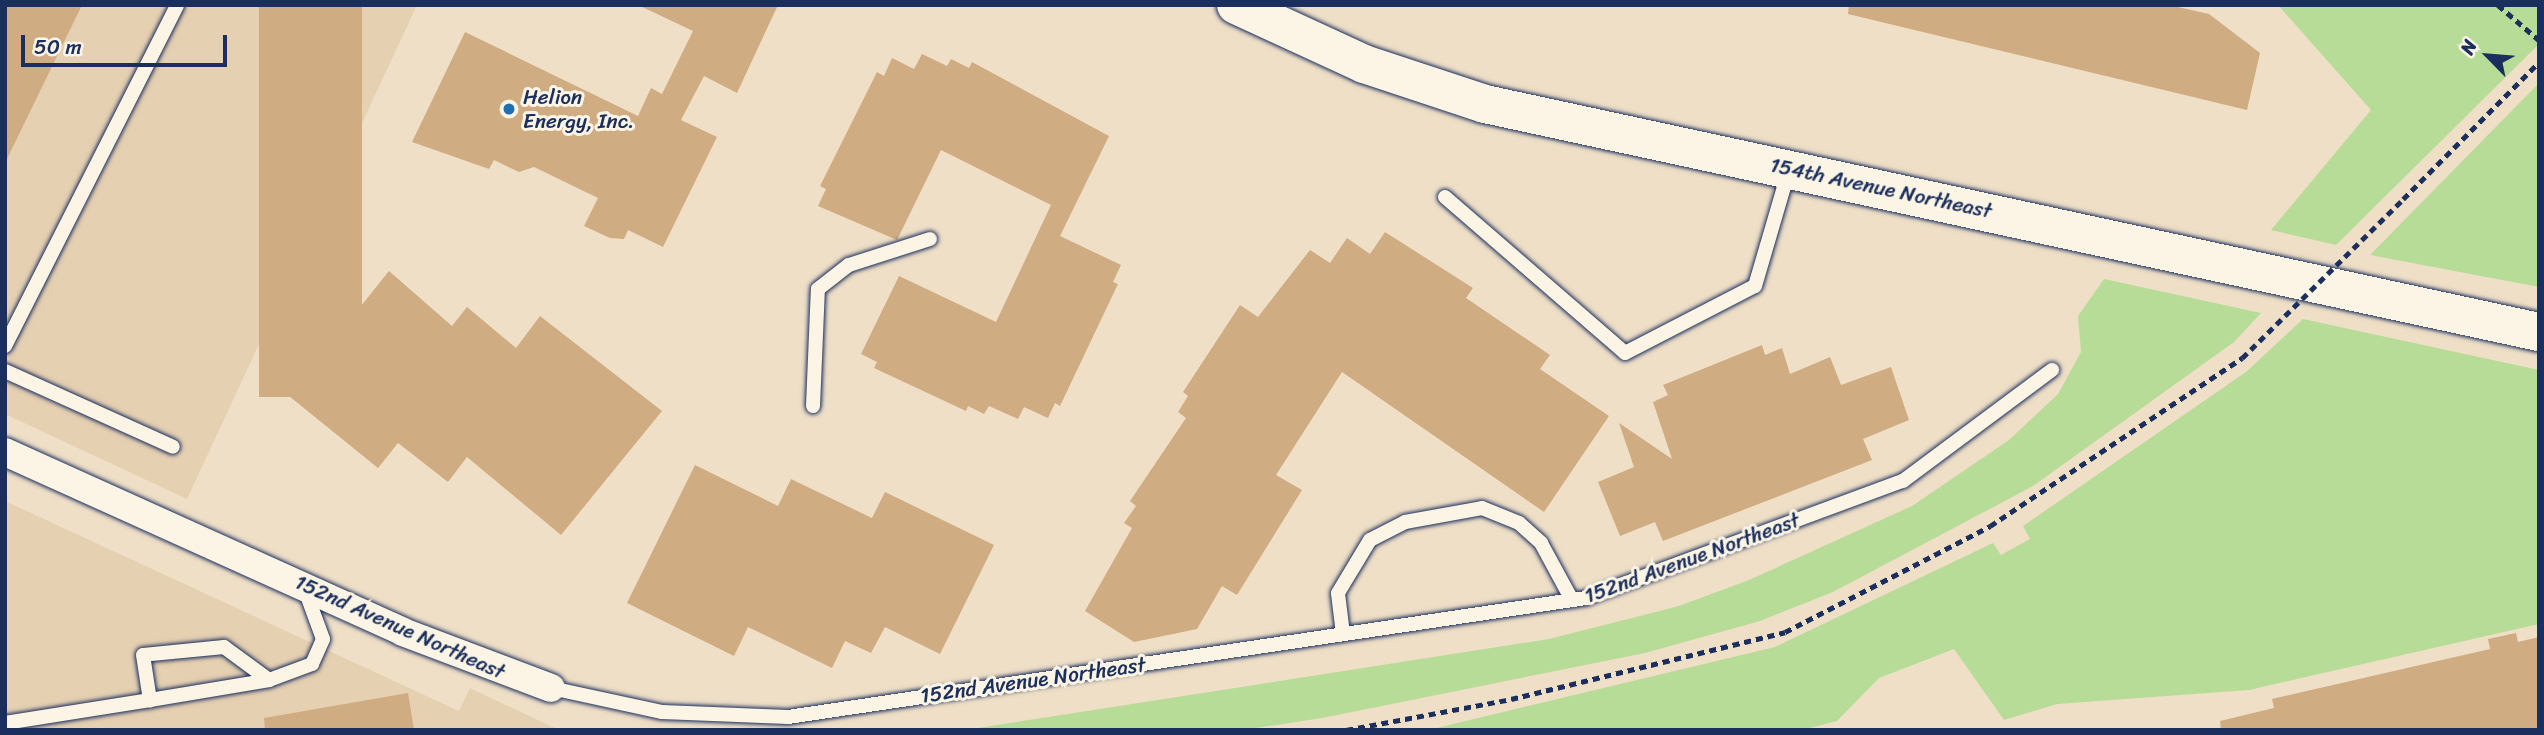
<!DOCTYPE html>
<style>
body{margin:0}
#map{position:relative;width:2544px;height:735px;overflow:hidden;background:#efdfc7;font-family:Sriracha,sans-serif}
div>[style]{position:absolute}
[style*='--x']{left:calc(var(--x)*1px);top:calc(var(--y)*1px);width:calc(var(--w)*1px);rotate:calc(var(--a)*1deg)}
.built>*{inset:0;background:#e6d0b2}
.green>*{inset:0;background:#b7dc97}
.building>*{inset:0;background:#d0ac82;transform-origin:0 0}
.path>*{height:4.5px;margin-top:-2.25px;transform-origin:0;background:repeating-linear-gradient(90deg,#1b2f5e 0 7px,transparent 0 12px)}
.roads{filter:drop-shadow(0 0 2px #1b2f5e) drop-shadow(0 0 2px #1b2f5e)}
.service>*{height:14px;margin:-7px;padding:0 7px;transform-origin:7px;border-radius:7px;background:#fcf5e5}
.minor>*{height:28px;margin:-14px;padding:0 14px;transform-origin:14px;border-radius:14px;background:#fcf5e5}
.secondary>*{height:38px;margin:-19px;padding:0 19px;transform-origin:19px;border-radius:19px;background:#fcf5e5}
.path-bridge>*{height:4.5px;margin-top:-2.25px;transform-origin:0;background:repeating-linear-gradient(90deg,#1b2f5e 0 7px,transparent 0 12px)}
.dots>*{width:19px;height:19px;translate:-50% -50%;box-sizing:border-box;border:4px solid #fcf5e5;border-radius:50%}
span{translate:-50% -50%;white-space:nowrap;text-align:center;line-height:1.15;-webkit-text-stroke:6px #fcf5e5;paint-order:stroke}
.poi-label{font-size:21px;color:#1b2f5e}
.left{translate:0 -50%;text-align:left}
.street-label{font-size:21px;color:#1b2f5e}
.frame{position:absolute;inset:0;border:7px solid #1b2f5e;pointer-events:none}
.north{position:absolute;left:2453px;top:21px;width:70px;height:70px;-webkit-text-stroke:5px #fcf5e5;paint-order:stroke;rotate:295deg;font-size:19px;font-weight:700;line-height:28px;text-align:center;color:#1b2f5e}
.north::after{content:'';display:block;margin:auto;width:24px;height:32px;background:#1b2f5e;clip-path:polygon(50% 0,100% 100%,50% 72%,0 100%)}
.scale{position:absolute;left:21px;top:35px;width:206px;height:32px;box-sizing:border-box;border:4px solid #1b2f5e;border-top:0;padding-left:9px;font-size:21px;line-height:24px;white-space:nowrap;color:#1b2f5e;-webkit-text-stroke:5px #fcf5e5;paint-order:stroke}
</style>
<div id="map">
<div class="built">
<div style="clip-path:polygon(5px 5px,417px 5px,187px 499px,5px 414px)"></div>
<div style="clip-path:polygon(5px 501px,459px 711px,470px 688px,559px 730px,5px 730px)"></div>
</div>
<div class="green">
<div style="clip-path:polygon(2278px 5px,2539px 5px,2539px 44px,2336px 245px,2271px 230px,2371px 110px)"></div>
<div style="clip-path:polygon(2539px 83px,2539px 287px,2370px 255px)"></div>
<div style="clip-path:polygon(2104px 279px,2261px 313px,2234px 342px,2033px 486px,1833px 592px,1760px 621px,1645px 653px,1322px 718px,1243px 730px,965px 730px,1549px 639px,1679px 606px,1749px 580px,1912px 506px,2009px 440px,2058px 394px,2081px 352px,2078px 316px)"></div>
<div style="clip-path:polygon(2303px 319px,2539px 370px,2539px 624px,2249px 690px,2057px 704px,2004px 720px,1954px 649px,1879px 678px,1837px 721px,1802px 730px,1428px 730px,1775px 647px,1993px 543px,2001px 555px,2030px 539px,2023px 526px,2246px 372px)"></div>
</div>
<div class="building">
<div style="clip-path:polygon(5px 5px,82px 5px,5px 163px)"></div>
<div style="left:259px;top:5px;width:103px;height:392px"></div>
<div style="clip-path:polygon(638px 5px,778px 5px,737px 93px,704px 76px,681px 120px,717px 137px,663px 247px,628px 230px,624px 239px,610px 238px,584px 226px,598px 198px,534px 167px,519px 172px,494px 160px,489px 169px,412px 142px,465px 32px,638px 116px,651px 88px,662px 94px,693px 31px)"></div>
<div style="clip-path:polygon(1849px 5px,2169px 5px,2209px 14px,2260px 53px,2247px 110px,1848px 14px)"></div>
<div style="clip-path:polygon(922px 54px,947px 66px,951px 59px,969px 68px,972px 62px,1109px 136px,1060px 236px,1121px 265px,1113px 282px,1118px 284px,1060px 406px,1055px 403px,1048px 418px,1024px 407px,1018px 419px,989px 406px,984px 414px,968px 406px,966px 411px,874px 368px,877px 362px,861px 354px,899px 276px,996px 322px,1051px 205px,941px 150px,897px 240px,818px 206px,826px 189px,820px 186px,877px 72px,884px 76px,892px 58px,914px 69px)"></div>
<div style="clip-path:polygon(1385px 232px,1473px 288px,1466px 298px,1550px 355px,1540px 369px,1609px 416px,1544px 512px,1342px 372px,1276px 475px,1302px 490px,1237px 595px,1222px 586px,1197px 629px,1134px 642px,1085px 611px,1132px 528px,1124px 523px,1136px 506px,1130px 501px,1186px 418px,1178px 412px,1188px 396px,1183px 392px,1240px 305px,1258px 317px,1310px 250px,1330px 263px,1347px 238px,1370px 254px)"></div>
<div style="clip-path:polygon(389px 271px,452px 326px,467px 307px,516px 348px,540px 316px,662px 411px,561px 535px,467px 457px,448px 482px,398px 443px,378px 468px,289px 396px)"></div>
<div style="clip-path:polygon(1762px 345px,1765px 355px,1782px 348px,1790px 374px,1830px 357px,1841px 385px,1891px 367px,1909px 420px,1863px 439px,1872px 460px,1663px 541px,1655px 522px,1620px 536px,1598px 482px,1634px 467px,1619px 423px,1672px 459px,1653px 402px,1668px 395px,1663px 385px)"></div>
<div style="clip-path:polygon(695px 465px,778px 506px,791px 479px,872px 518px,885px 492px,994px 545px,940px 654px,885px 627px,871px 653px,845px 641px,832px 668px,748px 627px,734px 656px,627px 603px)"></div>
<div style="clip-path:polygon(2516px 633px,2518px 642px,2539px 637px,2539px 730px,2221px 730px,2220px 721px,2274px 708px,2272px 699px,2490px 649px,2488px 639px)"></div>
<div style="clip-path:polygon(408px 693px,414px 730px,265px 730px,264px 718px)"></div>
</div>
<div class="path">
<div style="--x:2498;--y:5;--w:54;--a:40.5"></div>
<div style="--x:2403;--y:199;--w:193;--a:-45.2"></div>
<div style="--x:1346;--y:730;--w:168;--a:-10.6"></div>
<div style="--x:1511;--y:699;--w:282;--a:-13.7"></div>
<div style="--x:1785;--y:632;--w:231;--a:-27.3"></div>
<div style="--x:1990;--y:526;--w:303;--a:-33.7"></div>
</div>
<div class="roads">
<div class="service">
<div style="--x:1445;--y:197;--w:238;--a:40.9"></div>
<div style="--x:1625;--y:353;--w:146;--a:-27.3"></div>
<div style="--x:1755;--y:286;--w:121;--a:-73.7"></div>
<div style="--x:5;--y:346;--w:382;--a:-63.2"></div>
<div style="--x:5;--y:371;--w:184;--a:24.3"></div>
<div style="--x:813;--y:406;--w:117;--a:-87.6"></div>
<div style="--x:818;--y:289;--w:39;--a:-38"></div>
<div style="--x:849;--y:265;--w:85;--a:-17.8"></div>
<div style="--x:1343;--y:634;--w:41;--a:-97"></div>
<div style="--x:1338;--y:593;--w:62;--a:-58.9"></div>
<div style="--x:1370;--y:540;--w:39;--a:-27"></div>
<div style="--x:1405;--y:522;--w:78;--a:-10.3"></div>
<div style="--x:1482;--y:508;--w:40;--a:22"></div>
<div style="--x:1519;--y:523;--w:30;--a:42"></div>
<div style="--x:1541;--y:543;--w:65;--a:61.5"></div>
<div style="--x:269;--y:680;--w:46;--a:-20.4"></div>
<div style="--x:312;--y:664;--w:27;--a:-66"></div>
<div style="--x:323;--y:639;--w:55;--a:-110.1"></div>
<div style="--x:551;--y:688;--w:114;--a:12.2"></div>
<div style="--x:662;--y:712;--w:126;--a:2.3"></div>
<div style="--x:788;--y:717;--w:807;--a:-8.48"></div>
<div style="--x:1586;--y:598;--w:338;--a:-20.3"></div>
<div style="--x:1903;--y:481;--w:186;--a:-36.7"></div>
<div style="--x:5;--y:723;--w:147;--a:-9"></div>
<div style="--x:150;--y:700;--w:121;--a:-9.5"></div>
<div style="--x:269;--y:680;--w:56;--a:-143.7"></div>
<div style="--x:224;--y:647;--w:81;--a:174.4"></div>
<div style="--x:143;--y:655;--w:46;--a:81.2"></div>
</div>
<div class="minor">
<div style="--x:5;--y:452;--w:437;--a:24.3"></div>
<div style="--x:403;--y:632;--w:158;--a:20.7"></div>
</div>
<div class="secondary">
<div style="--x:1236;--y:5;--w:141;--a:24.7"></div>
<div style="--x:1364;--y:64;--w:127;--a:18.3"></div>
<div style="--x:1485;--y:104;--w:1078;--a:12.21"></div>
</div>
</div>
<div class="path-bridge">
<div style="--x:2242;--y:358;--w:226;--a:-44.6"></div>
</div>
<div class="dots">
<div style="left:509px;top:109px;background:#1f6fb2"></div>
</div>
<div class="poi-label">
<span class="left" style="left:523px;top:109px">Helion<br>Energy, Inc.</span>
</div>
<div class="street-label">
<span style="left:1881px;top:188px;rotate:12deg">154th Avenue Northeast</span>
<span style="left:1692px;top:558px;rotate:-20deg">152nd Avenue Northeast</span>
<span style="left:400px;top:627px;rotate:24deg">152nd Avenue Northeast</span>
<span style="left:1033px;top:680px;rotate:-8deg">152nd Avenue Northeast</span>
</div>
<div class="frame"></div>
<div class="north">N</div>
<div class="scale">50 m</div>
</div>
